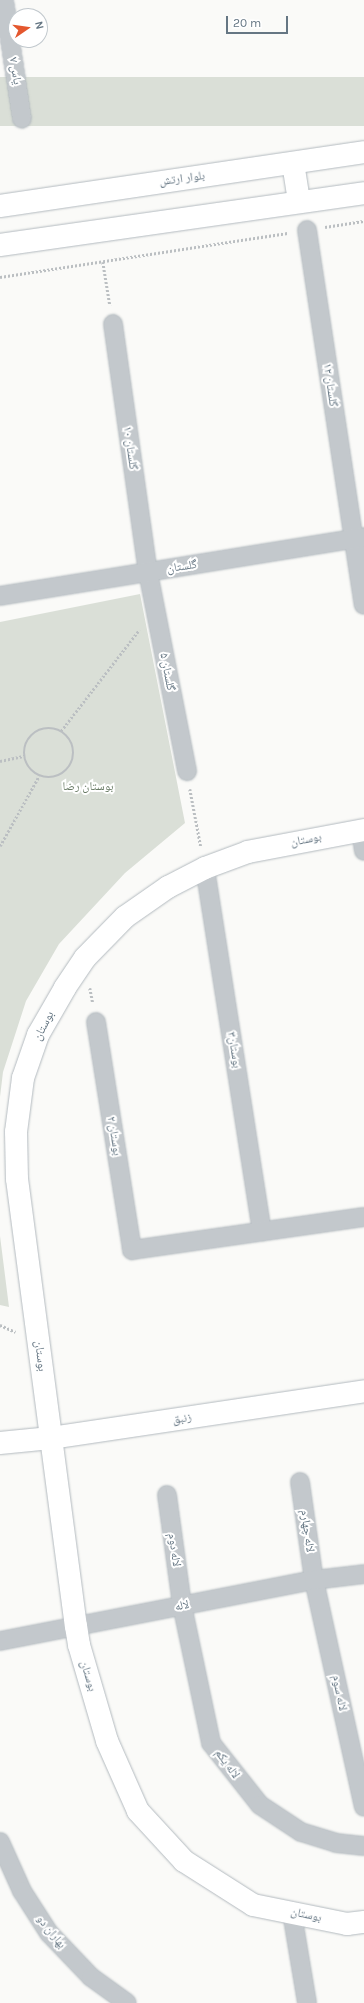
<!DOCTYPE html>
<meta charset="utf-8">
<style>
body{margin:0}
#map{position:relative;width:364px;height:2003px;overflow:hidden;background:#fafaf8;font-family:Karla,"Noto Naskh Arabic",sans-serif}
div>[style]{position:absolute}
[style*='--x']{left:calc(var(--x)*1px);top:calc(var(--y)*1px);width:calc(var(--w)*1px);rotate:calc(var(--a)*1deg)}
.green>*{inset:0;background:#dadfd7;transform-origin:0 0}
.path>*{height:2.5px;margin-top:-1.25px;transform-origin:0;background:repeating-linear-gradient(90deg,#bbbfc2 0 2px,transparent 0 4px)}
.path>.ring{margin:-1.25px;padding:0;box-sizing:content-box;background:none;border:2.5px solid #bbbfc2;border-radius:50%}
.roads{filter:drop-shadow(0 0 1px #b3babf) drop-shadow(0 0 1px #b3babf)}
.street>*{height:18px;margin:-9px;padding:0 9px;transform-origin:9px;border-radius:9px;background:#c3c8cc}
.secondary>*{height:22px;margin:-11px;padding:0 11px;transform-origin:11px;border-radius:11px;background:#fff}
span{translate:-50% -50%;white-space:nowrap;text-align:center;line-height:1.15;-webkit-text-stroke:4px #fff;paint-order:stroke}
.street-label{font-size:12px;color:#657683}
.park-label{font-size:12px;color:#687a64}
.north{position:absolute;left:8px;top:8px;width:40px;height:40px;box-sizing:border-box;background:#fff;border:1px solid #c1c8cd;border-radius:50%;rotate:77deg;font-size:11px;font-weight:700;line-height:16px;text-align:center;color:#657683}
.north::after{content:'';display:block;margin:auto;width:14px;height:18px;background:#e4572e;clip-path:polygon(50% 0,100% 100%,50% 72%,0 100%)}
.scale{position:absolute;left:226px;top:16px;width:62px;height:18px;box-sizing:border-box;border:2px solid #657683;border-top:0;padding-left:5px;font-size:12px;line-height:14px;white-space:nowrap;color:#657683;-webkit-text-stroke:3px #fff;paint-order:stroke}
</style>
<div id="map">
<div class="green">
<div style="left:364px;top:77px;width:49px;height:368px;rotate:90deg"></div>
<div style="clip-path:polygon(140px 594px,185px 823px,125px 873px,59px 944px,26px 1001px,3px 1072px,0 1097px,0 622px)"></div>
<div style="clip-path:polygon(0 1235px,0 1236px,9px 1307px,0 1305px)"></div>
</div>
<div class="path">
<div style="--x:325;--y:227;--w:39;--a:-9"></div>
<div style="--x:103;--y:262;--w:44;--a:80.8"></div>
<div style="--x:0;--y:277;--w:291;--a:-8.7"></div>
<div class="ring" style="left:24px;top:728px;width:47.5px;height:47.5px"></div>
<div style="--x:61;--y:731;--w:128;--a:-52.3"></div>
<div style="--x:0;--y:761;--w:25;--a:-12"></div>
<div style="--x:190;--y:789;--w:59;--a:79.3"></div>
<div style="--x:0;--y:846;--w:80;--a:-60.9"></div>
<div style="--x:90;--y:988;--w:15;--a:79"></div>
<div style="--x:0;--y:1325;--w:17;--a:24"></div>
</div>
<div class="roads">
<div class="street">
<div style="--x:4;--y:0;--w:120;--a:81.4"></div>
<div style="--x:307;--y:230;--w:379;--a:81.4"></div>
<div style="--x:113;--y:324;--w:250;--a:82"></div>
<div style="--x:148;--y:572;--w:203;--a:78.9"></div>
<div style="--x:0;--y:596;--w:369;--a:-9.2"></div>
<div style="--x:361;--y:830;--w:21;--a:82"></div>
<div style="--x:205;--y:868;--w:368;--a:81.1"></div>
<div style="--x:96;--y:1022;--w:231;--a:81"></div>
<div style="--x:132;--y:1250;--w:234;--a:-8.1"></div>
<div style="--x:300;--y:1482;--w:99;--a:81.9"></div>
<div style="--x:314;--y:1580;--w:232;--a:77.6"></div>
<div style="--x:167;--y:1495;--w:111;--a:82.2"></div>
<div style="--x:182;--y:1605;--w:141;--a:78.1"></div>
<div style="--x:211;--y:1743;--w:79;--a:51.7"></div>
<div style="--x:260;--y:1805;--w:49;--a:33.4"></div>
<div style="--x:301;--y:1832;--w:37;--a:17"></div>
<div style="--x:336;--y:1843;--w:28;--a:6"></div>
<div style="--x:0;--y:1641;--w:320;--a:-11"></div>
<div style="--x:314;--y:1580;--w:50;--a:-6.8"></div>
<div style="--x:0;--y:1842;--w:54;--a:65.8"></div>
<div style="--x:22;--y:1891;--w:50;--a:57.3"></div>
<div style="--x:49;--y:1933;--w:61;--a:46.3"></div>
<div style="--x:91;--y:1977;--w:44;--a:35.8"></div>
<div style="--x:292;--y:1913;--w:91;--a:80.5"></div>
</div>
<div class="secondary">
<div style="--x:293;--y:163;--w:39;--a:81"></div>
<div style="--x:0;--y:206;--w:368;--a:-8.4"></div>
<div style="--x:0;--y:245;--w:368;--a:-8.1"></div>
<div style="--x:364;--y:830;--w:118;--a:169.3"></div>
<div style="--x:248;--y:852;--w:46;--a:159.6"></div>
<div style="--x:205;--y:868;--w:42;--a:152.8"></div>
<div style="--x:168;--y:887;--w:52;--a:145.1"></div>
<div style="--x:125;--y:917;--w:57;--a:134.3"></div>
<div style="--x:85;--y:958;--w:36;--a:124"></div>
<div style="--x:65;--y:988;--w:54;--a:119.9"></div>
<div style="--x:38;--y:1035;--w:46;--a:109.2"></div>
<div style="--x:23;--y:1078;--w:54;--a:97.4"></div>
<div style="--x:16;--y:1132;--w:47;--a:88.8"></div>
<div style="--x:17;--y:1179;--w:451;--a:82.5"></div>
<div style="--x:76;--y:1626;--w:19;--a:81"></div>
<div style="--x:79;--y:1645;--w:100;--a:73.7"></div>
<div style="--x:107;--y:1741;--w:77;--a:66.1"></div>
<div style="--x:138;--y:1811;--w:68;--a:47.4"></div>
<div style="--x:184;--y:1861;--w:82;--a:32.5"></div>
<div style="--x:253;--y:1905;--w:96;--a:11.4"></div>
<div style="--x:347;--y:1924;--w:17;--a:-7"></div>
<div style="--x:0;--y:1443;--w:51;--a:-5.6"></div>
<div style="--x:51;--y:1438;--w:317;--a:-8.5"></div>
</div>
</div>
<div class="street-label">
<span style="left:15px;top:71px;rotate:81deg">یاس ۷</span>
<span style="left:182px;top:179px;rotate:-8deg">بلوار ارتش</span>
<span style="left:330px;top:385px;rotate:82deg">گلستان ۱۲</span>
<span style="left:130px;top:448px;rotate:82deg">گلستان ۱۰</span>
<span style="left:182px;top:567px;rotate:-9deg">گلستان</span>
<span style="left:167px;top:672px;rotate:79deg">گلستان ۵</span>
<span style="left:306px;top:840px;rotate:-11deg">بوستان</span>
<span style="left:44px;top:1026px;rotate:-63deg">بوستان</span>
<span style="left:234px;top:1050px;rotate:81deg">بوستان۳</span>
<span style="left:114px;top:1136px;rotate:81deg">بوستان ۲</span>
<span style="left:40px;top:1356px;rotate:83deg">بوستان</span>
<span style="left:182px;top:1419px;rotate:-9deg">زنبق</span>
<span style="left:307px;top:1531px;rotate:82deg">لاله چهارم</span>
<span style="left:174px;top:1550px;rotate:82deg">لاله دوم</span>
<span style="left:182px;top:1606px;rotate:-11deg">لاله</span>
<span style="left:88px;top:1676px;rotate:73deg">بوستان</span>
<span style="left:339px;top:1693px;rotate:78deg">لاله سوم</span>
<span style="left:227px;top:1764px;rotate:54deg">لاله یکم</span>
<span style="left:306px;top:1915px;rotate:12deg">بوستان</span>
<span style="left:51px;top:1932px;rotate:51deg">بهاران دو</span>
</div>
<div class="park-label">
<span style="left:88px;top:787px">بوستان رضا</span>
</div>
<div class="north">N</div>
<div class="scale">20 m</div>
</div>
